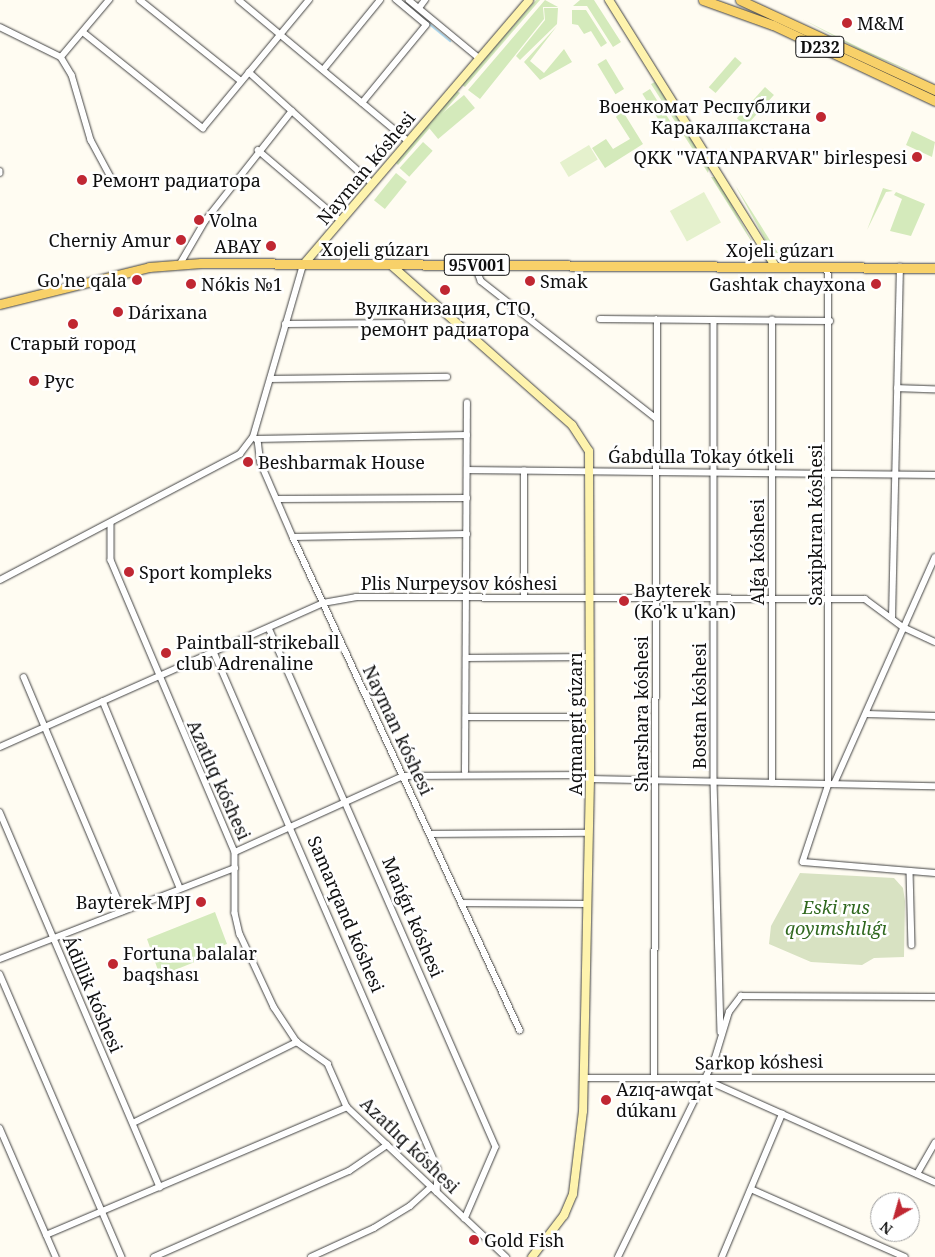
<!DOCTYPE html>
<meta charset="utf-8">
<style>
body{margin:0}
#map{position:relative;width:935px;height:1257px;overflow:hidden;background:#fffcf2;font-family:"Noto Serif",serif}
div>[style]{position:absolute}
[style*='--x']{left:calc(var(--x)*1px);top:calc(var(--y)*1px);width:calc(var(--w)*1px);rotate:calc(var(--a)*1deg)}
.green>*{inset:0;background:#d4eabb;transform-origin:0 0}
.cemetery>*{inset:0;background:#d8e2c2}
.pitch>*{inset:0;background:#e5f1cd;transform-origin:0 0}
.stream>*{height:2px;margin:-1px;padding:0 1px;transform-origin:1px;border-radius:1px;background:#b7e0f6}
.roads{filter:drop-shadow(0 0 1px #424242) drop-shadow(0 0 1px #424242)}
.street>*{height:5.5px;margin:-2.75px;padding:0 2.75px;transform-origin:2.75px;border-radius:2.75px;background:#fff}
.secondary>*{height:8px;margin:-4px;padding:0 4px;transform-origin:4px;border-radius:4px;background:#fef3ad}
.primary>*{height:9px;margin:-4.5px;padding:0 4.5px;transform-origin:4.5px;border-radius:4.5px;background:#f8d169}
.dots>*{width:14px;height:14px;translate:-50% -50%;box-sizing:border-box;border:2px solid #fff;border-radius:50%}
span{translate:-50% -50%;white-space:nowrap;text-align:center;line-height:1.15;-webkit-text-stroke:5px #fff;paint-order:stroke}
.shield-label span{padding:1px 4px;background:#fff;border:1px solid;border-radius:4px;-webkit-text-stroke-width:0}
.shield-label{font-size:16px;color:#0f0f0f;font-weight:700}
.poi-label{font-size:18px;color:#0f0f0f}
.left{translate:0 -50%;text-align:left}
.right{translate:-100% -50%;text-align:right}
.street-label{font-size:18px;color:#0f0f0f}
.park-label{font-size:18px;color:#30681f;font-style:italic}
.north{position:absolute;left:870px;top:1192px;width:50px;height:50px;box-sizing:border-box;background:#fff;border:1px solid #9f9f9f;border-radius:50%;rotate:218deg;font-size:14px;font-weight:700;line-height:20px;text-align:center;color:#0f0f0f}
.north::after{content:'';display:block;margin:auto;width:18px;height:22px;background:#c02732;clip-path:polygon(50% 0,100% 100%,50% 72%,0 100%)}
</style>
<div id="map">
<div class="green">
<div style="clip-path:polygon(536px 0,540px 0,465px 87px,462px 85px)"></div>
<div style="clip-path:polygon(545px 0,558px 7px,543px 7px,544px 19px,480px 99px,468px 90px)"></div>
<div style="clip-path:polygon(580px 0,594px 0,621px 42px,613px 47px,587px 6px,573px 6px)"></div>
<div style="clip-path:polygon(544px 8px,558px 8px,557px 24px,520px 60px,516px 56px,545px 20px)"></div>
<div style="clip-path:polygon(572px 10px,586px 10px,607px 43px,601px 47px,591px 31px,584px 34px,578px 25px,572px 24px)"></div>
<div style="clip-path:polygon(802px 19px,862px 49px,928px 79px,860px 50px)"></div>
<div style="clip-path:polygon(557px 26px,530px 61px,544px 73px,564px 49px,572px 62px,540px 80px,524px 62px)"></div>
<div style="left:735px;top:57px;width:9px;height:40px;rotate:41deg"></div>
<div style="left:606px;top:59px;width:35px;height:10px;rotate:59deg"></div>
<div style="clip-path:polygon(655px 82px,709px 168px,708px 173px,651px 84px)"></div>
<div style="left:765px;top:87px;width:12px;height:42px;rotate:42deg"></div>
<div style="left:650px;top:89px;width:46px;height:9px;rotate:58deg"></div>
<div style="clip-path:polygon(457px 91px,460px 93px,398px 165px,396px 163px)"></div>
<div style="left:464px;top:95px;width:17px;height:48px;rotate:50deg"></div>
<div style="clip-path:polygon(622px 110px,643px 144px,605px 168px,592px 148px,606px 139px,613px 149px,630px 139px,616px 117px)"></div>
<div style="clip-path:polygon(912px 131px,935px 142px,932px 157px,906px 145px)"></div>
<div style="left:423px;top:142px;width:13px;height:35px;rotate:42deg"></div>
<div style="left:396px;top:173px;width:14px;height:35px;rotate:39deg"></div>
<div style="clip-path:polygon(711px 177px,716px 177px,758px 252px)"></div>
<div style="clip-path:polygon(735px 185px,778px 253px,772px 252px)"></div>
<div style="clip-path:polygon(883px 188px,893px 191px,886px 192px,867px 230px)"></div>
<div style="clip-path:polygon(896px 192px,925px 204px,911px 236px,890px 231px,902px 199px,894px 195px)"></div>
<div style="clip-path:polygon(215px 912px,227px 944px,215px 948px,217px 953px,160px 976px,147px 939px)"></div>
</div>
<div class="cemetery">
<div style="clip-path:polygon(800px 873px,894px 878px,903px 888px,905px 901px,904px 957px,874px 958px,862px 965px,811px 962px,769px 944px,771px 926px)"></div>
</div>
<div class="pitch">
<div style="left:589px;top:145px;width:17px;height:34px;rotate:59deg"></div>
<div style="left:704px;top:192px;width:35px;height:39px;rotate:61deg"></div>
</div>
<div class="stream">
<div style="--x:400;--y:0;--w:65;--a:39.4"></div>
</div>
<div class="roads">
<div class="street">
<div style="--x:140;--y:0;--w:129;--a:38.7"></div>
<div style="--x:239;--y:0;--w:220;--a:39.8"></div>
<div style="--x:409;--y:0;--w:91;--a:39.6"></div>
<div style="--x:419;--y:8;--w:10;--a:-53"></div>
<div style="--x:0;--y:27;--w:68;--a:26.2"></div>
<div style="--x:61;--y:57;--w:21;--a:59"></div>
<div style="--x:72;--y:75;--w:68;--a:73.7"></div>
<div style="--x:91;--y:140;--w:44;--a:61.7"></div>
<div style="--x:83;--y:32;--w:154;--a:38.7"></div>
<div style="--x:203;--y:128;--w:166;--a:-50.4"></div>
<div style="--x:61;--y:57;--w:75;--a:-49.9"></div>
<div style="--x:323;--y:70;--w:90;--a:-50.8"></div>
<div style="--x:249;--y:72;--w:166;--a:42.1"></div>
<div style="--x:362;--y:103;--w:101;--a:-50.6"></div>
<div style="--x:426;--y:25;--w:39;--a:-140"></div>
<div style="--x:258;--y:150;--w:109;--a:40.5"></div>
<div style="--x:0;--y:171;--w:2;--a:90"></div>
<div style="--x:180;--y:264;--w:50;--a:-59.8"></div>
<div style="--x:205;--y:221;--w:140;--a:-51.7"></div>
<div style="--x:475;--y:265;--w:17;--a:69"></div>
<div style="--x:481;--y:281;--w:222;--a:38.1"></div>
<div style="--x:828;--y:267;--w:517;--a:89.89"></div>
<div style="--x:829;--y:784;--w:82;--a:108.4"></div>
<div style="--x:803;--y:862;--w:132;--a:4.8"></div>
<div style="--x:600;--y:319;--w:230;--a:0.5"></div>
<div style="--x:714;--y:320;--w:462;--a:90"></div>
<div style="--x:714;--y:782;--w:250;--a:88.4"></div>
<div style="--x:285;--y:324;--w:116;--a:-0.5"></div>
<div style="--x:271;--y:379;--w:176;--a:-0.7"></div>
<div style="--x:897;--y:388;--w:38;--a:2"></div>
<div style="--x:256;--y:439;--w:211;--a:-1.1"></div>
<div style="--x:258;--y:440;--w:23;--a:83"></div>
<div style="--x:261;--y:463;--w:81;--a:66.6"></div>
<div style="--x:293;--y:537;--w:543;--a:65.28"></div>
<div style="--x:467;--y:470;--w:468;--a:0.6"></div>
<div style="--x:277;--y:499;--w:190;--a:-0.3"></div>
<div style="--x:111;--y:523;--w:37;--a:90"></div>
<div style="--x:111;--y:560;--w:317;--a:67"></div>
<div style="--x:235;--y:852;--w:61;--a:90"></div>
<div style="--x:235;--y:913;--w:22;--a:77"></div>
<div style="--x:240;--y:934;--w:81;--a:65"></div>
<div style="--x:274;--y:1007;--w:42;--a:56.7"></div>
<div style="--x:297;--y:1042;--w:38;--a:35"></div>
<div style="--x:328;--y:1064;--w:47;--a:66.2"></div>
<div style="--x:347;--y:1107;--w:219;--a:43.3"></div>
<div style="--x:293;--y:537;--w:174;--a:-1"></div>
<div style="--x:0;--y:580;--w:271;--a:-27.7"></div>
<div style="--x:240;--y:454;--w:21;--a:-53"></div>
<div style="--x:253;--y:437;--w:179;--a:-73.8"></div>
<div style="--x:524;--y:595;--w:124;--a:-90"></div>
<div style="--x:892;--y:618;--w:351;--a:-88.7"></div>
<div style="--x:269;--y:628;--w:566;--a:66.38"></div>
<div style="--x:496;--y:1147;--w:78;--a:113.3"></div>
<div style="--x:214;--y:652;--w:563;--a:66.57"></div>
<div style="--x:438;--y:1169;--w:23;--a:92"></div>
<div style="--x:466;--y:658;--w:124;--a:-0.5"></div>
<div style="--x:24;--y:677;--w:254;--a:67.1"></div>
<div style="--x:103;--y:701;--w:202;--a:67.6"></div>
<div style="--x:867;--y:714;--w:68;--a:1.7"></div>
<div style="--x:466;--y:717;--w:124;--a:0"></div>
<div style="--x:0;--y:747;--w:354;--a:-24"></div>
<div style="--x:323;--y:603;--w:34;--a:-10"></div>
<div style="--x:356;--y:597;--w:509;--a:0.23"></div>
<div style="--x:865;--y:599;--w:47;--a:36.4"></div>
<div style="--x:903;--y:627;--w:35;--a:25"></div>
<div style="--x:465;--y:772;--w:369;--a:-89.7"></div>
<div style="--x:590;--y:779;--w:345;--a:1.2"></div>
<div style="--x:772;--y:783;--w:463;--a:-90"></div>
<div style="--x:834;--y:784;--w:248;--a:-66"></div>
<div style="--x:0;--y:812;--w:408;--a:66.9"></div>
<div style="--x:430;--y:834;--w:159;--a:-0.4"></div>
<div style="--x:235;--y:852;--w:184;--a:-24.3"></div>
<div style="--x:403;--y:776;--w:187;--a:-0.3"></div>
<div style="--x:910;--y:871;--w:74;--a:88.5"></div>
<div style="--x:462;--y:903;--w:125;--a:0.5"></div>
<div style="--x:0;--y:959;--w:252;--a:-21.2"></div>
<div style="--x:0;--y:974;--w:308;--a:66.7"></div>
<div style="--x:583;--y:1078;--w:352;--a:0"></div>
<div style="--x:654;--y:1078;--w:758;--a:-89.77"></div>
<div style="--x:702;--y:1078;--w:255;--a:24.1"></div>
<div style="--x:133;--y:1123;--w:183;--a:-26.3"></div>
<div style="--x:0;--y:1128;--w:141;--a:66.5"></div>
<div style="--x:917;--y:1174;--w:36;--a:-60"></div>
<div style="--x:751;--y:1189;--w:168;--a:23.8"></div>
<div style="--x:46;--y:1235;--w:327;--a:-23"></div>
<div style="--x:154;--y:1257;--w:213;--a:-23.8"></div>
<div style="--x:349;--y:1171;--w:46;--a:-34.4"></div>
<div style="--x:311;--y:1257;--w:69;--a:-24.7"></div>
<div style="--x:374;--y:1228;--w:42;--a:-31.4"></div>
<div style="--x:410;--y:1206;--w:28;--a:-42"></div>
<div style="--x:618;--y:1257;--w:221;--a:-64"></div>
<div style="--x:715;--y:1058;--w:48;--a:-73.1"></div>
<div style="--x:729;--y:1012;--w:20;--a:-53"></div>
<div style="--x:741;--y:996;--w:194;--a:0.3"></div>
<div style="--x:722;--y:1257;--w:155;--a:-67.2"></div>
</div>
<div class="secondary">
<div style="--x:609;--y:0;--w:314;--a:58"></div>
<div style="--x:303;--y:265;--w:348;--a:-49.5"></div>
<div style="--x:391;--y:265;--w:242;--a:41.5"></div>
<div style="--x:572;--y:425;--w:31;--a:57"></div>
<div style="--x:589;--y:451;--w:328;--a:89.8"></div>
<div style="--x:590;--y:779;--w:332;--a:91.2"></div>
<div style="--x:583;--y:1111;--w:84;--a:96.9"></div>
<div style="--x:573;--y:1194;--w:23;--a:113"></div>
<div style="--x:564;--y:1215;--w:53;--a:127.3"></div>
</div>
<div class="primary">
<div style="--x:703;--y:0;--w:74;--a:19.7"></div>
<div style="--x:773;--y:25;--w:179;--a:25.1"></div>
<div style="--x:740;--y:0;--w:215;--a:24.8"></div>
<div style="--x:0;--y:304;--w:154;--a:-13.9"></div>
<div style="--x:149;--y:267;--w:52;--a:-4.4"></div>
<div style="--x:201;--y:263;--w:734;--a:0.39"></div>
</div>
</div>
<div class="dots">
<div style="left:847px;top:23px;background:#c02732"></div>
<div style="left:821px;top:117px;background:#c02732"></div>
<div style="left:917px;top:157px;background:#c02732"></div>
<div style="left:82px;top:180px;background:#c02732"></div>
<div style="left:199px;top:220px;background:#c02732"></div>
<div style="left:181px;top:240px;background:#c02732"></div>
<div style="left:271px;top:246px;background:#c02732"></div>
<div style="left:137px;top:280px;background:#c02732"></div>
<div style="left:530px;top:281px;background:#c02732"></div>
<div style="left:191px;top:284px;background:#c02732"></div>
<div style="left:876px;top:284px;background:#c02732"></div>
<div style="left:445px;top:290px;background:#c02732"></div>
<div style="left:118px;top:312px;background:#c02732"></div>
<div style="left:73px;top:324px;background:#c02732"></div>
<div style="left:34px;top:381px;background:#c02732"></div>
<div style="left:248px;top:462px;background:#c02732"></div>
<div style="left:129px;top:572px;background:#c02732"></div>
<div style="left:624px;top:601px;background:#c02732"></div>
<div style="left:166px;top:653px;background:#c02732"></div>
<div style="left:201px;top:902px;background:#c02732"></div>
<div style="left:113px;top:964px;background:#c02732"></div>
<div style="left:606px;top:1100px;background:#c02732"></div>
<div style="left:474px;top:1240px;background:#c02732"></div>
</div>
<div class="shield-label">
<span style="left:820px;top:47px">D232</span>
<span style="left:477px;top:265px">95V001</span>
</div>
<div class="poi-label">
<span class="left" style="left:857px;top:23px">M&amp;M</span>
<span class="right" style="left:811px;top:117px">Военкомат Республики<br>Каракалпакстана</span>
<span class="right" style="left:907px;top:157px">QKK "VATANPARVAR" birlespesi</span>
<span class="left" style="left:92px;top:180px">Ремонт радиатора</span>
<span class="left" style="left:209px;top:220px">Volna</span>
<span class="right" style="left:171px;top:240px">Cherniy Amur</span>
<span class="right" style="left:261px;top:246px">ABAY</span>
<span class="right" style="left:127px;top:280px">Go'ne qala</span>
<span class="left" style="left:540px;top:281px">Smak</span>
<span class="left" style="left:201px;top:284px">Nókis №1</span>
<span class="right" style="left:866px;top:284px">Gashtak chayxona</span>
<span style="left:445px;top:319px">Вулканизация, СТО,<br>ремонт радиатора</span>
<span class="left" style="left:128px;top:312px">Dárixana</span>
<span style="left:73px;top:343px">Старый город</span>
<span class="left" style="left:44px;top:381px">Рус</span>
<span class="left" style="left:258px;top:462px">Beshbarmak House</span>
<span class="left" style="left:139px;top:572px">Sport kompleks</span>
<span class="left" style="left:634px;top:601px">Bayterek<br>(Ko'k u'kan)</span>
<span class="left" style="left:176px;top:653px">Paintball-strikeball<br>club Adrenaline</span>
<span class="right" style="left:191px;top:902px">Bayterek MPJ</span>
<span class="left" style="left:123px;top:964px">Fortuna balalar<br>baqshası</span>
<span class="left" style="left:616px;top:1100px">Azıq-awqat<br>dúkanı</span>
<span class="left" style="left:484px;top:1240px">Gold Fish</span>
</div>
<div class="street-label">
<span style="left:366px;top:168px;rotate:-50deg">Nayman kóshesi</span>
<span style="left:375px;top:249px">Xojeli gúzarı</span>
<span style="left:780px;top:250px">Xojeli gúzarı</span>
<span style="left:701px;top:456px">Ǵabdulla Tokay ótkeli</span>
<span style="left:815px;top:525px;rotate:-90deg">Saxipkıran kóshesi</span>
<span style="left:757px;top:552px;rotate:-90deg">Alǵa kóshesi</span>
<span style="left:459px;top:583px">Plis Nurpeysov kóshesi</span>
<span style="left:699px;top:706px;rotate:-90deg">Bostan kóshesi</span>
<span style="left:641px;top:714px;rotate:-90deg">Sharshara kóshesi</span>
<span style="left:575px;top:724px;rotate:-90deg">Aqmangıt gúzarı</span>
<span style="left:398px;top:730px;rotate:65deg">Nayman kóshesi</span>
<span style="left:219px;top:780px;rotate:66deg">Azatlıq kóshesi</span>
<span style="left:346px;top:914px;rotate:67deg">Samarqand kóshesi</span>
<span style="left:413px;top:917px;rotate:67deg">Mańǵıt kóshesi</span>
<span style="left:93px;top:994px;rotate:67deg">Ádillik kóshesi</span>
<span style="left:759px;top:1062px;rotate:-1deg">Sarkop kóshesi</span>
<span style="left:410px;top:1145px;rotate:44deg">Azatlıq kóshesi</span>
</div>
<div class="park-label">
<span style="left:836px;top:918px">Eski rus<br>qoyımshılıǵı</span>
</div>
<div class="north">N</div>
</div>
